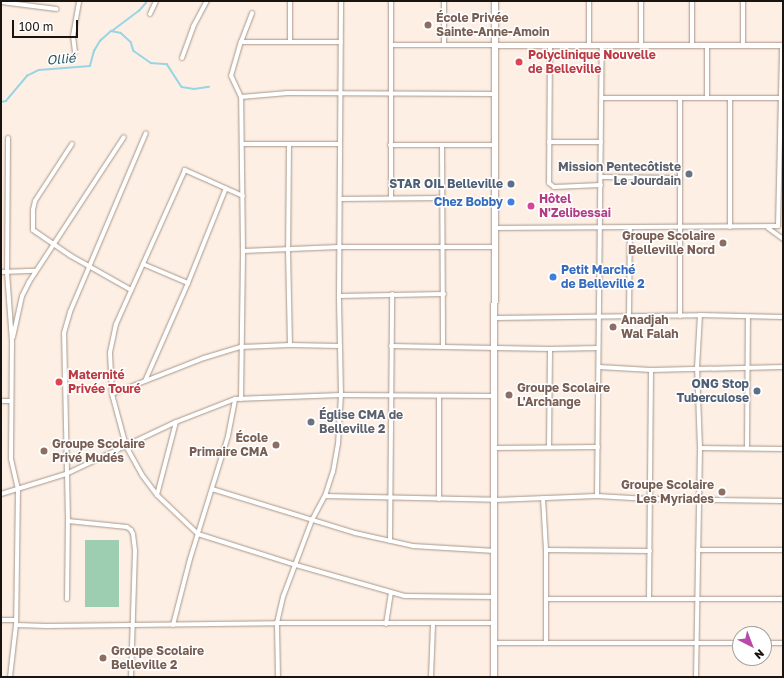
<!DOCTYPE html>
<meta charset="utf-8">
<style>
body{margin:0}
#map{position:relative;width:784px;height:678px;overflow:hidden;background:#feefe4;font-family:"Golos Text",sans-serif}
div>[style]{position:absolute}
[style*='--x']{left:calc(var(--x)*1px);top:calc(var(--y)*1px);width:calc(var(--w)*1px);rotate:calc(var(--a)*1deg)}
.green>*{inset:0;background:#9eceb1;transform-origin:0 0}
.stream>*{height:1.5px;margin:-0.75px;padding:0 0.75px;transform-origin:0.75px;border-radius:0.75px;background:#98d5e4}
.roads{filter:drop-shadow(0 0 1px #a7978a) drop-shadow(0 0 1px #a7978a)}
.minor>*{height:4px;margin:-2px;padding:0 2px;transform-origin:2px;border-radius:2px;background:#fff}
.tertiary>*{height:5px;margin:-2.5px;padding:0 2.5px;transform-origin:2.5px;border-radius:2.5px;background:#fff}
.primary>*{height:6px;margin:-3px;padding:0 3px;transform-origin:3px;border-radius:3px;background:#fff}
.dots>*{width:11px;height:11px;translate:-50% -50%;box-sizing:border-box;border:2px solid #fff;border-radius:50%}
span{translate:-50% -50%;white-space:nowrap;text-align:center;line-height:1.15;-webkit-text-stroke:3px #fff;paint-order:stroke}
.education-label{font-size:12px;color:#785e54;font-weight:700}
.left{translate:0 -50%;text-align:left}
.right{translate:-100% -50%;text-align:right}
.health-label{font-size:12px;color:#be3a42;font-weight:700}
.worship-label{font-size:12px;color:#5b616d;font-weight:700}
.service-label{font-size:12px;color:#4e5e75;font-weight:700}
.hotel-label{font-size:12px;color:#b23c85;font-weight:700}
.shop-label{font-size:12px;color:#366cbe;font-weight:700}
.water-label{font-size:13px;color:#235762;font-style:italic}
.frame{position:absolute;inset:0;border:2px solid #1a1410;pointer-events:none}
.north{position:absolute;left:732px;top:626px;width:40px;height:40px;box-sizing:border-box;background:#fff;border:1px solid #a3a19f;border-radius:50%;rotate:138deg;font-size:11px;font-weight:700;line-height:16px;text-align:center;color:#1a1410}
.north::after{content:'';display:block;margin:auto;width:14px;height:18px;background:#b84ba9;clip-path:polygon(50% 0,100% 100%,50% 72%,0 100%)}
.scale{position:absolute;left:12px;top:20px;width:66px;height:18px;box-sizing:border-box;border:2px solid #1a1410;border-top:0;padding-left:5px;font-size:12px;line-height:14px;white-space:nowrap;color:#1a1410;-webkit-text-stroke:3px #fff;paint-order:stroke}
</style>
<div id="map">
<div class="green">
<div style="left:85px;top:540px;width:34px;height:67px"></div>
</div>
<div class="stream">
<div style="--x:112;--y:31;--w:34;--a:-37"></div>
<div style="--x:139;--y:11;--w:11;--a:-49"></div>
<div style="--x:146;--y:3;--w:2;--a:-117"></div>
<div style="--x:1;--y:102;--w:5;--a:-11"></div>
<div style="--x:6;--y:101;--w:33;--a:-50"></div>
<div style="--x:27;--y:76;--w:13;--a:-27"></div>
<div style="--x:39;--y:70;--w:51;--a:-4.5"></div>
<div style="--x:90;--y:66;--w:16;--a:-75"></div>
<div style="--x:94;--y:51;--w:12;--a:-59"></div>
<div style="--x:100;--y:41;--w:15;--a:-42"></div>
<div style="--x:111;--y:31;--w:10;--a:11"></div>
<div style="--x:121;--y:33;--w:13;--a:42"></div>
<div style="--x:131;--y:42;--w:9;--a:72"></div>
<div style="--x:134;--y:51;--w:21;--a:35"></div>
<div style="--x:151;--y:63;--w:16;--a:4"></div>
<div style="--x:167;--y:64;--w:27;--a:57"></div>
<div style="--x:182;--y:87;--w:12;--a:9"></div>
<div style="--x:194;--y:89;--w:15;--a:-8"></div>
</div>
<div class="roads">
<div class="minor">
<div style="--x:391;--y:1;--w:197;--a:90"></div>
<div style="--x:1;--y:2;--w:56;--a:7.1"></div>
<div style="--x:150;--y:14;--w:14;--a:-65"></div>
<div style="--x:241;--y:42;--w:100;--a:0"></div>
<div style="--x:290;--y:42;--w:41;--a:-90"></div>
<div style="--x:391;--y:45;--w:104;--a:0"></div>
<div style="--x:444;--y:45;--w:44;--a:-90"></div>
<div style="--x:743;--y:45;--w:44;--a:-90"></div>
<div style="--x:550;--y:46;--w:137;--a:90.4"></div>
<div style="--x:549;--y:183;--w:6;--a:39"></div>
<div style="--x:554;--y:187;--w:47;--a:-2.4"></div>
<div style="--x:589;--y:46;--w:45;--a:-90"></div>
<div style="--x:641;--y:46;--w:45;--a:-90"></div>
<div style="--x:692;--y:46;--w:45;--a:-90"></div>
<div style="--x:75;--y:52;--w:16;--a:-97"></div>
<div style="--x:73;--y:36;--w:36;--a:-80"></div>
<div style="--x:182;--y:58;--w:33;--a:-70"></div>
<div style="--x:193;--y:27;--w:30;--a:-62"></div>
<div style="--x:241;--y:97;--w:47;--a:-4.9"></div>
<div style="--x:288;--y:93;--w:207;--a:0.3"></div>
<div style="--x:602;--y:98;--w:179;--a:0"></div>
<div style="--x:707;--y:98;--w:53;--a:-90"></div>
<div style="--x:8;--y:138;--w:134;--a:90.4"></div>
<div style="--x:7;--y:272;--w:69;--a:85.9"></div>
<div style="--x:12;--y:341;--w:118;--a:90.5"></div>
<div style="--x:11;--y:459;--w:31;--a:77"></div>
<div style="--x:18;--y:489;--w:136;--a:90.8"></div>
<div style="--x:16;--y:625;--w:52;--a:96.6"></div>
<div style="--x:549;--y:142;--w:52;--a:0"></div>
<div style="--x:72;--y:144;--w:68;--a:123"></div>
<div style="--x:35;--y:201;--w:9;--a:103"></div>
<div style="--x:33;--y:210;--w:20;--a:90"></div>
<div style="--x:33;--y:230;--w:46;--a:34.4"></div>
<div style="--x:71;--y:256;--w:69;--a:29.5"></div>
<div style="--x:242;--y:144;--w:98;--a:0"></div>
<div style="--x:289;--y:144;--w:106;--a:90.5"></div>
<div style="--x:288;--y:250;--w:95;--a:88.8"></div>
<div style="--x:390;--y:145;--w:105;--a:0"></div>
<div style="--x:442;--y:145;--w:201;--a:89.7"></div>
<div style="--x:601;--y:177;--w:79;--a:0.7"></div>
<div style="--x:243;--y:196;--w:64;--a:-155.9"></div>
<div style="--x:185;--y:170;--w:169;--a:114.1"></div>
<div style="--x:116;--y:324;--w:30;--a:102"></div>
<div style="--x:110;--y:353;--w:41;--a:87.2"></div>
<div style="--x:112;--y:394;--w:54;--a:74.9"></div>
<div style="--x:126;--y:446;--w:33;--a:61"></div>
<div style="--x:142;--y:475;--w:25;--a:53"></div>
<div style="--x:157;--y:495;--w:57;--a:43.6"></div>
<div style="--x:198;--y:534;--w:103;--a:17.6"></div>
<div style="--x:296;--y:565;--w:113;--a:15.9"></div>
<div style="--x:405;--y:596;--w:90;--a:0.6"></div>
<div style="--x:340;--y:199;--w:103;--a:-0.6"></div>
<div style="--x:730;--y:227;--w:129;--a:-90"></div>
<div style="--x:495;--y:228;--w:283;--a:-0.4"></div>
<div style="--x:778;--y:226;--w:181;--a:-88.7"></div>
<div style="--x:768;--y:228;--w:19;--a:36"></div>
<div style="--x:243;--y:251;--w:96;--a:-2.4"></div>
<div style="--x:339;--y:247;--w:156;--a:0"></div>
<div style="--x:143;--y:264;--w:49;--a:22.9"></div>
<div style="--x:1;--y:272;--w:34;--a:-2"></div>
<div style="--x:339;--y:296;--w:105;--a:-1.1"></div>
<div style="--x:629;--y:316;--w:89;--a:-89.4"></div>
<div style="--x:680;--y:316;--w:217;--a:-90"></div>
<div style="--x:495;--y:318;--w:205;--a:-0.8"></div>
<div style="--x:700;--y:315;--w:83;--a:1.4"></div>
<div style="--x:13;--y:337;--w:42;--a:-77.6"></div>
<div style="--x:22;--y:296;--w:16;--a:-63"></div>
<div style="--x:29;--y:282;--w:173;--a:-56.8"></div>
<div style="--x:391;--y:346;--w:159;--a:1.1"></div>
<div style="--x:550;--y:349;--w:48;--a:-1.2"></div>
<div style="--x:599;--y:367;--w:52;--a:3.3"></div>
<div style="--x:651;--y:370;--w:132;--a:-1.3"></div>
<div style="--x:145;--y:381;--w:107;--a:-66.3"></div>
<div style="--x:188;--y:283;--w:102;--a:-68.2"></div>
<div style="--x:112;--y:394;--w:99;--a:-21.4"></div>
<div style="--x:204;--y:358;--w:39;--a:-17"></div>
<div style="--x:241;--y:347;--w:49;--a:-2.3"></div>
<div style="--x:290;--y:345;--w:50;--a:1.1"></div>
<div style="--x:241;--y:399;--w:148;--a:-89.2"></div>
<div style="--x:243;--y:251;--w:154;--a:-90.7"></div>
<div style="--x:241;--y:97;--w:23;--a:-115"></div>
<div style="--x:231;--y:76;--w:35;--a:-74"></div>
<div style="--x:241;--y:42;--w:31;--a:-69"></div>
<div style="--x:1;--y:401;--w:10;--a:0"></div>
<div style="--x:549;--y:447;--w:98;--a:-89.4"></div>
<div style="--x:495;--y:448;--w:103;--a:-0.6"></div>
<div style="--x:700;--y:448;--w:83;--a:0.7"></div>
<div style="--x:747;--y:448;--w:131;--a:-89.6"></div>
<div style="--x:212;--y:489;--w:150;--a:17.1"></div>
<div style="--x:355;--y:533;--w:59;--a:12.6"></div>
<div style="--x:413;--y:546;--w:82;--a:3.5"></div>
<div style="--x:1;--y:494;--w:68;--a:-17.1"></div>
<div style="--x:66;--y:474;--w:122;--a:-25.3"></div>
<div style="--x:176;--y:422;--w:63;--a:-21.3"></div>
<div style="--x:235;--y:399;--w:106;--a:-2.2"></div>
<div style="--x:341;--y:395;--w:154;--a:0.4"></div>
<div style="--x:157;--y:495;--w:75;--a:-75.4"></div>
<div style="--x:325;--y:496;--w:170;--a:1.3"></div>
<div style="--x:495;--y:500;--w:102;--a:-2.2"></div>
<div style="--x:597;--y:496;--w:52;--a:3.3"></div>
<div style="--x:649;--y:499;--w:134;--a:0.9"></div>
<div style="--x:597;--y:496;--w:451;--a:-89.4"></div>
<div style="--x:543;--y:498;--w:52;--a:86.7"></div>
<div style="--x:546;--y:550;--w:93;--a:90"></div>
<div style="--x:439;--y:499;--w:103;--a:-90"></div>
<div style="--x:68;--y:521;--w:59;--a:5.8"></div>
<div style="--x:127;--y:527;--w:5;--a:37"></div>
<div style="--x:131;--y:530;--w:4;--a:63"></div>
<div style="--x:133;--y:534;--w:17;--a:83"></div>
<div style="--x:135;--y:551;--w:126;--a:91.8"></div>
<div style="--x:390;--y:541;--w:247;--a:-89.5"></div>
<div style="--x:546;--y:550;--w:104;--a:0.6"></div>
<div style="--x:698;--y:550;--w:85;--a:0"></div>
<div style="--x:67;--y:599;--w:78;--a:-89.3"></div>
<div style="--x:68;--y:521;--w:188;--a:-91.2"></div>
<div style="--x:64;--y:333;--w:22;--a:-74"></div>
<div style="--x:70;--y:312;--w:194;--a:-67"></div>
<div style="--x:546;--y:599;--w:237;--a:0"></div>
<div style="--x:649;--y:599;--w:229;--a:-89.5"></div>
<div style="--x:1;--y:620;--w:15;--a:0"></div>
<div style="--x:386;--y:624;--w:32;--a:-81"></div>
<div style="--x:16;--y:625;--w:31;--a:2"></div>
<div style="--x:47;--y:626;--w:230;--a:-0.7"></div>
<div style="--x:277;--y:623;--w:218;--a:0"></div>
<div style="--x:173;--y:625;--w:68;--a:-75.6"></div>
<div style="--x:190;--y:559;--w:129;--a:-72.8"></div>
<div style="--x:228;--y:436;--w:38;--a:-79"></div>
<div style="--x:495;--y:643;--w:245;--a:0"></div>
<div style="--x:764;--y:643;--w:19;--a:0"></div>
<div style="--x:278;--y:677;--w:54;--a:-91.1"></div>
<div style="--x:277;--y:623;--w:27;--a:-77"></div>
<div style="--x:283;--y:597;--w:82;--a:-69.4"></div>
<div style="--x:312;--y:520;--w:27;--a:-62"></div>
<div style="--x:325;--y:496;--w:25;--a:-72"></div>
<div style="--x:333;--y:472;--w:28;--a:-80"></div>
<div style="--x:338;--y:444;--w:49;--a:-86.5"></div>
<div style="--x:341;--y:395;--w:99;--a:-91.2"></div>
<div style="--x:339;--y:296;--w:295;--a:-89.6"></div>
<div style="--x:431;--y:677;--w:53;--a:-87.8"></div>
<div style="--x:696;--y:677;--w:229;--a:-89"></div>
<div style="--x:700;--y:448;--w:80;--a:-92.1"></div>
<div style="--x:697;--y:368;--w:53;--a:-86.8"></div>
</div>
<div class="tertiary">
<div style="--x:495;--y:45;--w:288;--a:0"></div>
</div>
<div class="primary">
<div style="--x:494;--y:677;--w:676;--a:-89.92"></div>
</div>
</div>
<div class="dots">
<div style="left:428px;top:25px;background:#8d6e63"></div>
<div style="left:519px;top:62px;background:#e0444e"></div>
<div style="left:689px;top:174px;background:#6b7280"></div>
<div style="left:511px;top:184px;background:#5c6f8a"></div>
<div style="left:511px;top:202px;background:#3f7fe0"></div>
<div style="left:531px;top:206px;background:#d1479c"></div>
<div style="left:723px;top:243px;background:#8d6e63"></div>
<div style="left:553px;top:277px;background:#3f7fe0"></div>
<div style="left:613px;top:327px;background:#8d6e63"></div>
<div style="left:59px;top:382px;background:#e0444e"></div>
<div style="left:757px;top:391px;background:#5c6f8a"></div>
<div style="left:509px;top:395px;background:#8d6e63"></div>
<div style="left:311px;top:422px;background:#6b7280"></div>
<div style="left:276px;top:445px;background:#8d6e63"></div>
<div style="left:44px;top:451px;background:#8d6e63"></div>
<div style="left:722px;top:492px;background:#8d6e63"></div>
<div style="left:103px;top:658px;background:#8d6e63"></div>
</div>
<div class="education-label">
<span class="left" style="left:436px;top:25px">École Privée<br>Sainte-Anne-Amoin</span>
<span class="right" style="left:715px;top:243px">Groupe Scolaire<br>Belleville Nord</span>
<span class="left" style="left:621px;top:327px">Anadjah<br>Wal Falah</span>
<span class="left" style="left:517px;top:395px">Groupe Scolaire<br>L'Archange</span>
<span class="right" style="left:268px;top:445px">École<br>Primaire CMA</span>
<span class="left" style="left:52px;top:451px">Groupe Scolaire<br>Privé Mudés</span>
<span class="right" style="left:714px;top:492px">Groupe Scolaire<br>Les Myriades</span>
<span class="left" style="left:111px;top:658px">Groupe Scolaire<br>Belleville 2</span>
</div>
<div class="health-label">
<span class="left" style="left:528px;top:62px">Polyclinique Nouvelle<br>de Belleville</span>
<span class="left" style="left:68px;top:382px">Maternité<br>Privée Touré</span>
</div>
<div class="worship-label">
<span class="right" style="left:681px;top:174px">Mission Pentecôtiste<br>Le Jourdain</span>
<span class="left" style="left:319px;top:422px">Église CMA de<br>Belleville 2</span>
</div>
<div class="service-label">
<span class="right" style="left:503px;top:184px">STAR OIL Belleville</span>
<span class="right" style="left:749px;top:391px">ONG Stop<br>Tuberculose</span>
</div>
<div class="hotel-label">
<span class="left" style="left:539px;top:206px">Hôtel<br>N'Zelibessai</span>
</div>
<div class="shop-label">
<span class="right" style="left:503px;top:202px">Chez Bobby</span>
<span class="left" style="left:561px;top:277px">Petit Marché<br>de Belleville 2</span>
</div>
<div class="water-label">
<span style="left:61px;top:59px;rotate:-5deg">Ollié</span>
</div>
<div class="frame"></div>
<div class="north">N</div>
<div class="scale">100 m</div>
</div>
